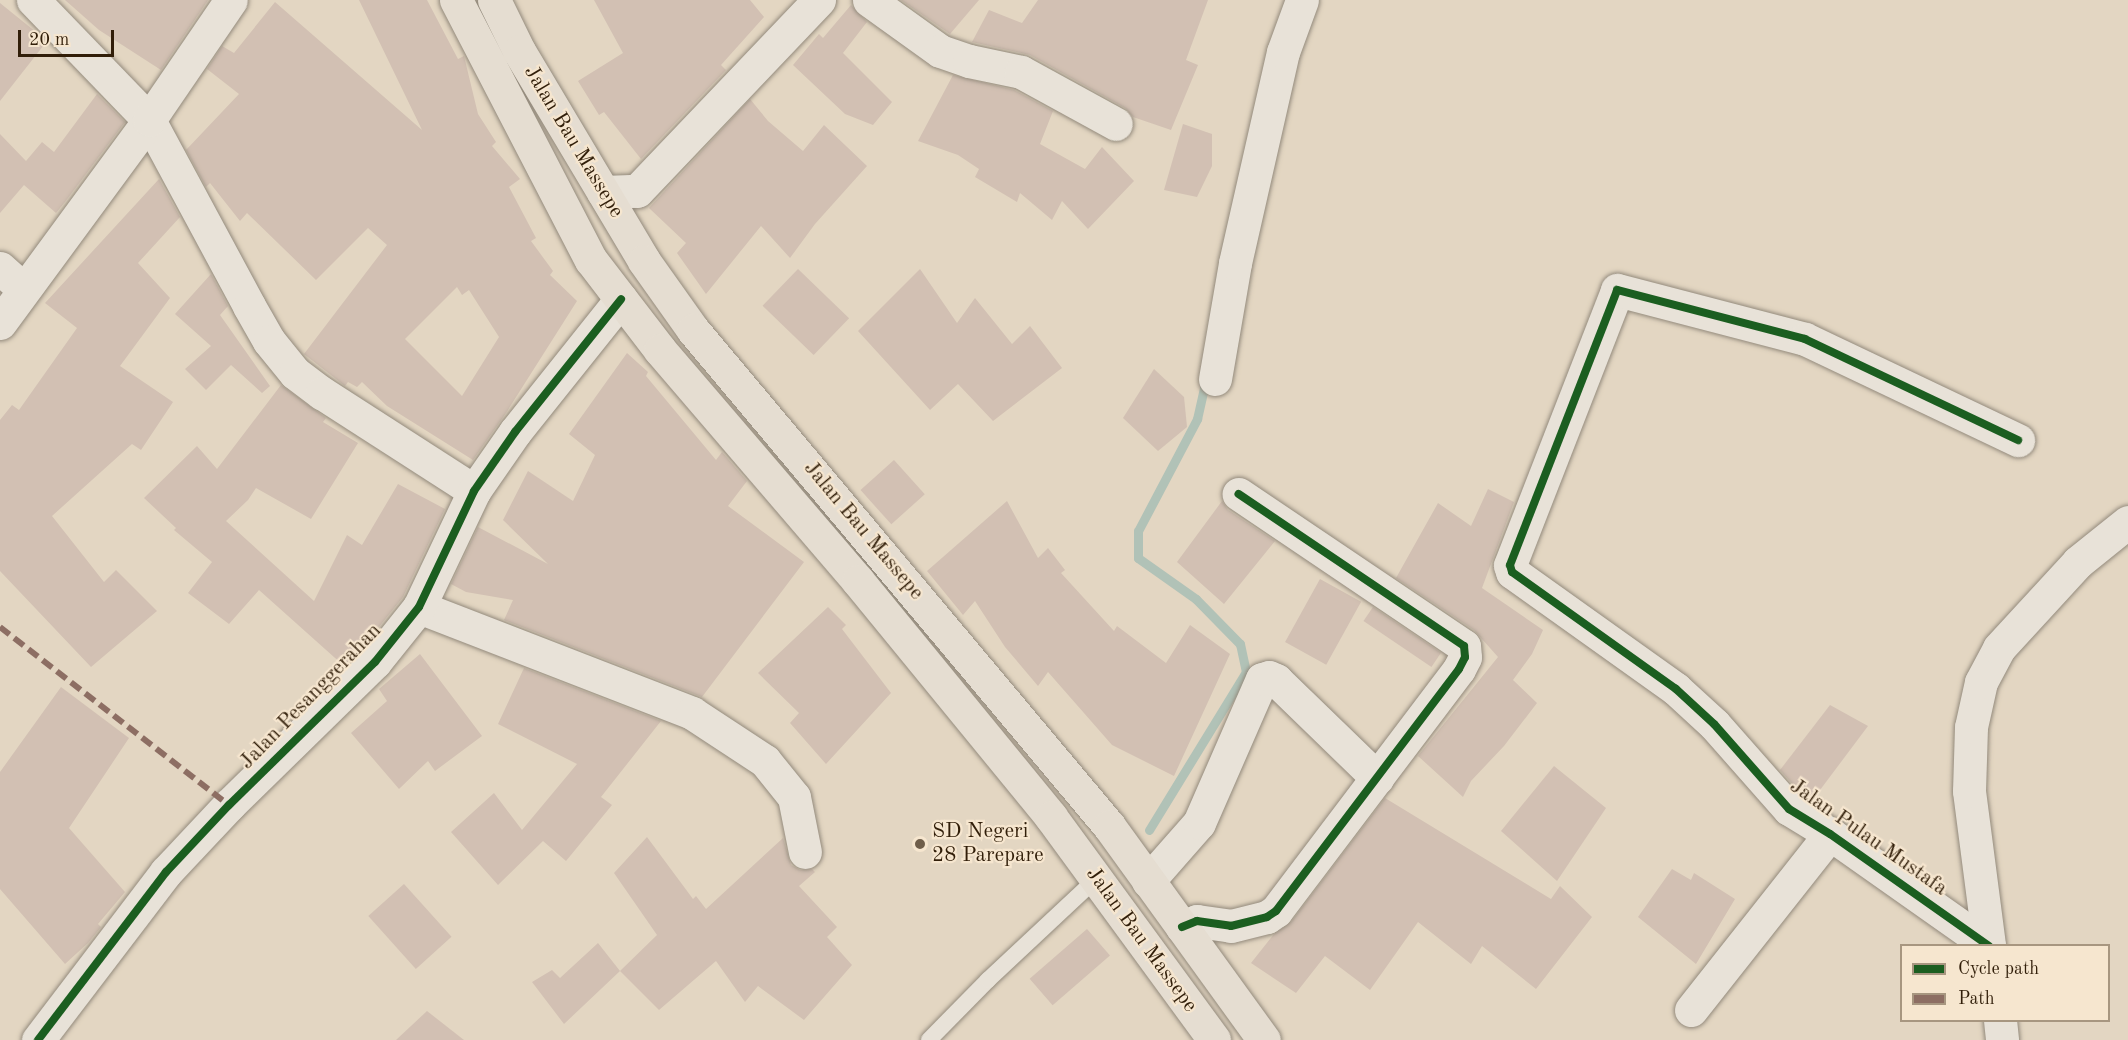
<!DOCTYPE html>
<style>
body{margin:0}
#map{position:relative;width:2128px;height:1040px;overflow:hidden;background:#e3d6c2;font-family:"Old Standard TT",serif}
div>[style]{position:absolute}
[style*='--x']{left:calc(var(--x)*1px);top:calc(var(--y)*1px);width:calc(var(--w)*1px);rotate:calc(var(--a)*1deg)}
.stream>*{height:9px;margin:-4.5px;padding:0 4.5px;transform-origin:4.5px;border-radius:4.5px;background:#b1c2b7}
.building>*{inset:0;background:#d2c0b3;transform-origin:0 0}
.roads{filter:drop-shadow(0 0 2px #938a7c) drop-shadow(0 0 2px #938a7c)}
.service>*{height:16px;margin:-8px;padding:0 8px;transform-origin:8px;border-radius:8px;background:#e8e2d8}
.minor>*{height:33px;margin:-16.5px;padding:0 16.5px;transform-origin:16.5px;border-radius:16.5px;background:#e8e2d8}
.trunk>*{height:33px;margin:-16.5px;padding:0 16.5px;transform-origin:16.5px;border-radius:16.5px;background:#e5ddd1}
.quiet>*{height:6px;margin-top:-3px;transform-origin:0;background:repeating-linear-gradient(90deg,#8d6e63 0 12px,transparent 0 18px)}
.cycleway>*{height:8px;margin:-4px;padding:0 4px;transform-origin:4px;border-radius:4px;background:#1b5e20}
.dots>*{width:16px;height:16px;translate:-50% -50%;box-sizing:border-box;border:3px solid #f6e6cf;border-radius:50%}
span{translate:-50% -50%;white-space:nowrap;text-align:center;line-height:1.15;-webkit-text-stroke:4.5px #f6e6cf;paint-order:stroke}
.street-label{font-size:21px;color:#311e09}
.poi-label{font-size:21px;color:#311e09}
.left{translate:0 -50%;text-align:left}
.legend{position:absolute;left:1900px;top:944px;width:210px;height:78px;box-sizing:border-box;background:#f6e6cf;border:2px solid #a79680;margin:0;padding:8px 10px;list-style:none;font-size:18px;color:#311e09}
.legend li{display:flex;align-items:center;gap:12px;height:30px}
.legend b{width:30px;border:2px solid #a79680}
.scale{position:absolute;left:18px;top:30px;width:96px;height:27px;box-sizing:border-box;border:3px solid #311e09;border-top:0;padding-left:8px;font-size:18px;line-height:21px;white-space:nowrap;color:#311e09;-webkit-text-stroke:4px #f6e6cf;paint-order:stroke}
</style>
<div id="map">
<div class="stream">
<div style="--x:1149;--y:830;--w:185;--a:-58.5"></div>
<div style="--x:1246;--y:672;--w:29;--a:-102"></div>
<div style="--x:1240;--y:644;--w:63;--a:-134.4"></div>
<div style="--x:1196;--y:599;--w:71;--a:-144.7"></div>
<div style="--x:1138;--y:558;--w:27;--a:-90"></div>
<div style="--x:1138;--y:531;--w:127;--a:-62.2"></div>
<div style="--x:1197;--y:419;--w:41;--a:-77.3"></div>
</div>
<div class="building">
<div style="clip-path:polygon(65px 0,208px 0,161px 70px,99px 30px)"></div>
<div style="clip-path:polygon(evenodd,359px 0,427px 0,458px 59px,464px 56px,478px 114px,496px 142px,492px 146px,520px 179px,509px 187px,536px 238px,531px 241px,553px 271px,550px 275px,577px 301px,506px 413px,473px 460px,387px 406px,362px 382px,357px 387px,348px 382px,345px 386px,304px 354px,387px 245px,368px 228px,316px 280px,247px 213px,240px 221px,210px 183px,206px 187px,186px 150px,239px 94px,207px 69px,222px 46px,234px 53px,275px 2px,422px 130px,359px 0,457px 287px,462px 295px,469px 290px,499px 337px,462px 396px,405px 339px,457px 287px)"></div>
<div style="clip-path:polygon(594px 0,750px 0,764px 17px,721px 65px,726px 70px,641px 159px,604px 112px,599px 115px,578px 81px,623px 53px)"></div>
<div style="clip-path:polygon(901px 0,979px 0,950px 34px)"></div>
<div style="clip-path:polygon(1038px 0,1208px 0,1186px 60px,1198px 65px,1171px 130px,1133px 117px,1125px 108px,1030px 55px,972px 42px,989px 10px,1022px 23px)"></div>
<div style="clip-path:polygon(0 3px,47px 41px,0 101px)"></div>
<div style="clip-path:polygon(851px 5px,867px 22px,843px 53px,892px 102px,873px 125px,845px 114px,793px 65px,819px 34px,823px 38px)"></div>
<div style="clip-path:polygon(953px 75px,1014px 90px,1053px 111px,1040px 144px,1085px 169px,1102px 147px,1134px 181px,1088px 229px,1062px 201px,1052px 220px,1020px 193px,1017px 202px,975px 177px,979px 169px,958px 155px,918px 141px)"></div>
<div style="clip-path:polygon(97px 94px,125px 122px,65px 202px,56px 213px,24px 185px,0 213px,0 134px,26px 161px,42px 142px,54px 152px)"></div>
<div style="clip-path:polygon(750px 99px,768px 121px,803px 151px,824px 125px,867px 166px,815px 224px,790px 258px,761px 226px,706px 294px,677px 253px,686px 243px,649px 208px)"></div>
<div style="clip-path:polygon(1183px 124px,1212px 134px,1212px 166px,1197px 197px,1164px 190px)"></div>
<div style="clip-path:polygon(159px 179px,180px 217px,138px 263px,170px 298px,120px 366px,173px 402px,141px 450px,132px 444px,52px 516px,104px 582px,116px 570px,157px 611px,91px 667px,0 571px,0 420px,12px 405px,19px 410px,77px 328px,45px 303px)"></div>
<div style="left:798px;top:269px;width:71px;height:51px;rotate:44deg"></div>
<div style="clip-path:polygon(920px 269px,957px 323px,975px 298px,1012px 344px,1030px 326px,1062px 368px,993px 421px,958px 384px,930px 410px,858px 331px)"></div>
<div style="clip-path:polygon(211px 274px,228px 306px,220px 315px,270px 386px,262px 393px,231px 365px,206px 390px,185px 369px,211px 346px,175px 314px)"></div>
<div style="clip-path:polygon(627px 353px,648px 372px,646px 376px,716px 460px,722px 452px,747px 481px,728px 506px,804px 562px,702px 697px,504px 620px,513px 600px,466px 592px,451px 584px,478px 527px,548px 564px,503px 520px,528px 471px,573px 501px,595px 455px,569px 434px)"></div>
<div style="clip-path:polygon(1154px 369px,1184px 397px,1187px 427px,1158px 451px,1123px 418px)"></div>
<div style="clip-path:polygon(281px 385px,326px 418px,323px 422px,358px 443px,311px 519px,256px 488px,248px 500px,226px 521px,314px 601px,347px 535px,362px 545px,398px 484px,445px 509px,403px 597px,361px 649px,344px 666px,259px 590px,229px 624px,188px 593px,212px 562px,174px 530px,176px 528px,144px 498px,197px 446px,217px 469px)"></div>
<div style="left:894px;top:460px;width:46px;height:45px;rotate:48deg"></div>
<div style="clip-path:polygon(1488px 489px,1514px 502px,1482px 588px,1543px 630px,1532px 654px,1513px 680px,1537px 703px,1504px 746px,1471px 781px,1463px 797px,1418px 756px,1498px 657px,1474px 630px,1396px 578px,1438px 503px,1471px 526px)"></div>
<div style="clip-path:polygon(1007px 501px,1038px 558px,1048px 548px,1065px 570px,1061px 573px,1114px 631px,1117px 626px,1166px 663px,1190px 625px,1230px 654px,1174px 776px,1112px 745px,1048px 672px,1038px 686px,1005px 647px,975px 601px,963px 615px,927px 571px)"></div>
<div style="clip-path:polygon(1222px 501px,1228px 510px,1275px 541px,1224px 604px,1177px 562px)"></div>
<div style="left:1320px;top:579px;width:47px;height:72px;rotate:29deg"></div>
<div style="clip-path:polygon(828px 607px,846px 625px,842px 629px,891px 693px,826px 764px,790px 723px,799px 713px,758px 673px)"></div>
<div style="left:1373px;top:607px;width:82px;height:17px;rotate:34deg"></div>
<div style="clip-path:polygon(420px 654px,482px 736px,435px 771px,428px 761px,399px 789px,351px 733px,387px 701px,379px 689px)"></div>
<div style="clip-path:polygon(524px 668px,661px 721px,601px 797px,612px 805px,566px 861px,543px 841px,498px 885px,451px 832px,494px 793px,522px 830px,577px 764px,498px 724px)"></div>
<div style="clip-path:polygon(61px 687px,129px 738px,69px 828px,125px 892px,98px 924px,101px 927px,88px 943px,65px 964px,0 889px,0 772px)"></div>
<div style="clip-path:polygon(1830px 705px,1868px 726px,1814px 798px,1796px 788px,1780px 770px)"></div>
<div style="clip-path:polygon(1554px 766px,1606px 808px,1557px 881px,1501px 831px)"></div>
<div style="clip-path:polygon(1385px 798px,1551px 899px,1560px 886px,1592px 917px,1536px 989px,1482px 946px,1471px 964px,1418px 922px,1370px 990px,1325px 956px,1296px 993px,1251px 963px,1274px 934px,1291px 922px)"></div>
<div style="clip-path:polygon(647px 837px,693px 899px,696px 896px,706px 909px,783px 838px,791px 865px,800px 870px,812px 869px,815px 872px,799px 886px,837px 927px,827px 937px,852px 965px,804px 1020px,758px 986px,745px 1002px,716px 961px,659px 1010px,620px 971px,657px 935px,614px 873px)"></div>
<div style="clip-path:polygon(1672px 869px,1691px 880px,1694px 873px,1735px 899px,1696px 964px,1638px 917px)"></div>
<div style="left:404px;top:884px;width:71px;height:48px;rotate:48deg"></div>
<div style="left:1087px;top:929px;width:35px;height:76px;rotate:49deg"></div>
<div style="clip-path:polygon(598px 943px,620px 971px,564px 1024px,532px 982px,552px 970px,560px 978px)"></div>
<div style="clip-path:polygon(427px 1011px,464px 1040px,396px 1040px)"></div>
</div>
<div class="roads">
<div class="service">
<div style="--x:929;--y:1040;--w:84;--a:-45.5"></div>
<div style="--x:988;--y:980;--w:149;--a:-43.1"></div>
</div>
<div class="minor">
<div style="--x:33;--y:0;--w:167;--a:46"></div>
<div style="--x:149;--y:120;--w:211;--a:61.7"></div>
<div style="--x:249;--y:306;--w:40;--a:60.3"></div>
<div style="--x:269;--y:341;--w:41;--a:50.9"></div>
<div style="--x:295;--y:373;--w:34;--a:37"></div>
<div style="--x:322;--y:393;--w:181;--a:32.8"></div>
<div style="--x:869;--y:0;--w:87;--a:35.7"></div>
<div style="--x:940;--y:51;--w:31;--a:19"></div>
<div style="--x:969;--y:61;--w:53;--a:11.9"></div>
<div style="--x:1021;--y:72;--w:108;--a:28.7"></div>
<div style="--x:603;--y:192;--w:34;--a:-2"></div>
<div style="--x:637;--y:191;--w:264;--a:-46.4"></div>
<div style="--x:0;--y:268;--w:31;--a:42"></div>
<div style="--x:0;--y:323;--w:252;--a:-53.7"></div>
<div style="--x:149;--y:120;--w:145;--a:-55.7"></div>
<div style="--x:1215;--y:379;--w:118;--a:-80.2"></div>
<div style="--x:1235;--y:263;--w:216;--a:-77.2"></div>
<div style="--x:1283;--y:52;--w:55;--a:-69.9"></div>
<div style="--x:419;--y:607;--w:293;--a:21.2"></div>
<div style="--x:692;--y:713;--w:87;--a:33.3"></div>
<div style="--x:765;--y:761;--w:46;--a:51.1"></div>
<div style="--x:794;--y:797;--w:56;--a:78.7"></div>
<div style="--x:1148;--y:881;--w:77;--a:-48.7"></div>
<div style="--x:1199;--y:823;--w:157;--a:-66.4"></div>
<div style="--x:1262;--y:679;--w:7;--a:-16"></div>
<div style="--x:1269;--y:677;--w:8;--a:23"></div>
<div style="--x:1276;--y:680;--w:141;--a:44.1"></div>
<div style="--x:1182;--y:927;--w:16;--a:-22"></div>
<div style="--x:1197;--y:921;--w:34;--a:8"></div>
<div style="--x:1231;--y:926;--w:37;--a:-14"></div>
<div style="--x:1267;--y:917;--w:11;--a:-34"></div>
<div style="--x:1276;--y:911;--w:303;--a:-52.9"></div>
<div style="--x:1459;--y:669;--w:13;--a:-63"></div>
<div style="--x:1465;--y:657;--w:11;--a:-95"></div>
<div style="--x:1464;--y:646;--w:272;--a:-146"></div>
<div style="--x:1989;--y:945;--w:155;--a:-97.4"></div>
<div style="--x:1969;--y:791;--w:64;--a:-88.2"></div>
<div style="--x:1971;--y:727;--w:46;--a:-77.5"></div>
<div style="--x:1981;--y:682;--w:38;--a:-62"></div>
<div style="--x:1999;--y:648;--w:117;--a:-47.4"></div>
<div style="--x:2078;--y:562;--w:64;--a:-38.7"></div>
<div style="--x:1989;--y:946;--w:194;--a:-144.8"></div>
<div style="--x:1830;--y:834;--w:48;--a:-148.6"></div>
<div style="--x:1789;--y:809;--w:113;--a:-131.4"></div>
<div style="--x:1714;--y:724;--w:52;--a:-137.4"></div>
<div style="--x:1676;--y:689;--w:201;--a:-144.5"></div>
<div style="--x:1512;--y:572;--w:7;--a:-106"></div>
<div style="--x:1510;--y:565;--w:295;--a:-68.7"></div>
<div style="--x:1617;--y:290;--w:194;--a:14.6"></div>
<div style="--x:1805;--y:339;--w:236;--a:25.4"></div>
<div style="--x:1691;--y:1010;--w:224;--a:-51.7"></div>
<div style="--x:2000;--y:1020;--w:20;--a:84"></div>
<div style="--x:38;--y:1040;--w:211;--a:-52.7"></div>
<div style="--x:166;--y:872;--w:92;--a:-46.8"></div>
<div style="--x:229;--y:805;--w:204;--a:-44.4"></div>
<div style="--x:375;--y:662;--w:70;--a:-51.3"></div>
<div style="--x:419;--y:607;--w:128;--a:-64.6"></div>
<div style="--x:474;--y:491;--w:72;--a:-55.2"></div>
<div style="--x:515;--y:432;--w:170;--a:-51.4"></div>
</div>
<div class="trunk">
<div style="--x:456;--y:0;--w:293;--a:62.6"></div>
<div style="--x:591;--y:260;--w:113;--a:52.5"></div>
<div style="--x:660;--y:350;--w:304;--a:49.4"></div>
<div style="--x:858;--y:581;--w:305;--a:50.7"></div>
<div style="--x:1051;--y:817;--w:276;--a:53.8"></div>
<div style="--x:494;--y:0;--w:57;--a:63.9"></div>
<div style="--x:519;--y:51;--w:244;--a:59.2"></div>
<div style="--x:644;--y:261;--w:85;--a:54.6"></div>
<div style="--x:693;--y:330;--w:647;--a:50.01"></div>
<div style="--x:1109;--y:826;--w:264;--a:54.1"></div>
</div>
</div>
<div class="quiet">
<div style="--x:0;--y:627;--w:290;--a:37.9"></div>
</div>
<div class="cycleway">
<div style="--x:1182;--y:927;--w:16;--a:-22"></div>
<div style="--x:1197;--y:921;--w:34;--a:8"></div>
<div style="--x:1231;--y:926;--w:37;--a:-14"></div>
<div style="--x:1267;--y:917;--w:11;--a:-34"></div>
<div style="--x:1276;--y:911;--w:303;--a:-52.9"></div>
<div style="--x:1459;--y:669;--w:13;--a:-63"></div>
<div style="--x:1465;--y:657;--w:11;--a:-95"></div>
<div style="--x:1464;--y:646;--w:272;--a:-146"></div>
<div style="--x:1989;--y:946;--w:194;--a:-144.8"></div>
<div style="--x:1830;--y:834;--w:48;--a:-148.6"></div>
<div style="--x:1789;--y:809;--w:113;--a:-131.4"></div>
<div style="--x:1714;--y:724;--w:52;--a:-137.4"></div>
<div style="--x:1676;--y:689;--w:201;--a:-144.5"></div>
<div style="--x:1512;--y:572;--w:7;--a:-106"></div>
<div style="--x:1510;--y:565;--w:295;--a:-68.7"></div>
<div style="--x:1617;--y:290;--w:194;--a:14.6"></div>
<div style="--x:1805;--y:339;--w:236;--a:25.4"></div>
<div style="--x:38;--y:1040;--w:211;--a:-52.7"></div>
<div style="--x:166;--y:872;--w:92;--a:-46.8"></div>
<div style="--x:229;--y:805;--w:204;--a:-44.4"></div>
<div style="--x:375;--y:662;--w:70;--a:-51.3"></div>
<div style="--x:419;--y:607;--w:128;--a:-64.6"></div>
<div style="--x:474;--y:491;--w:72;--a:-55.2"></div>
<div style="--x:515;--y:432;--w:170;--a:-51.4"></div>
</div>
<div class="dots">
<div style="left:920px;top:844px;background:#6f5e4a"></div>
</div>
<div class="street-label">
<span style="left:573px;top:142px;rotate:59deg">Jalan Bau Massepe</span>
<span style="left:863px;top:531px;rotate:50deg">Jalan Bau Massepe</span>
<span style="left:311px;top:697px;rotate:-46deg">Jalan Pesanggerahan</span>
<span style="left:1868px;top:838px;rotate:35deg">Jalan Pulau Mustafa</span>
<span style="left:1141px;top:940px;rotate:54deg">Jalan Bau Massepe</span>
</div>
<div class="poi-label">
<span class="left" style="left:932px;top:844px">SD Negeri<br>28 Parepare</span>
</div>
<ul class="legend">
<li><b style="height:8px;background:#1b5e20"></b>Cycle path</li>
<li><b style="height:8px;background:#8d6e63"></b>Path</li>
</ul>
<div class="scale">20 m</div>
</div>
